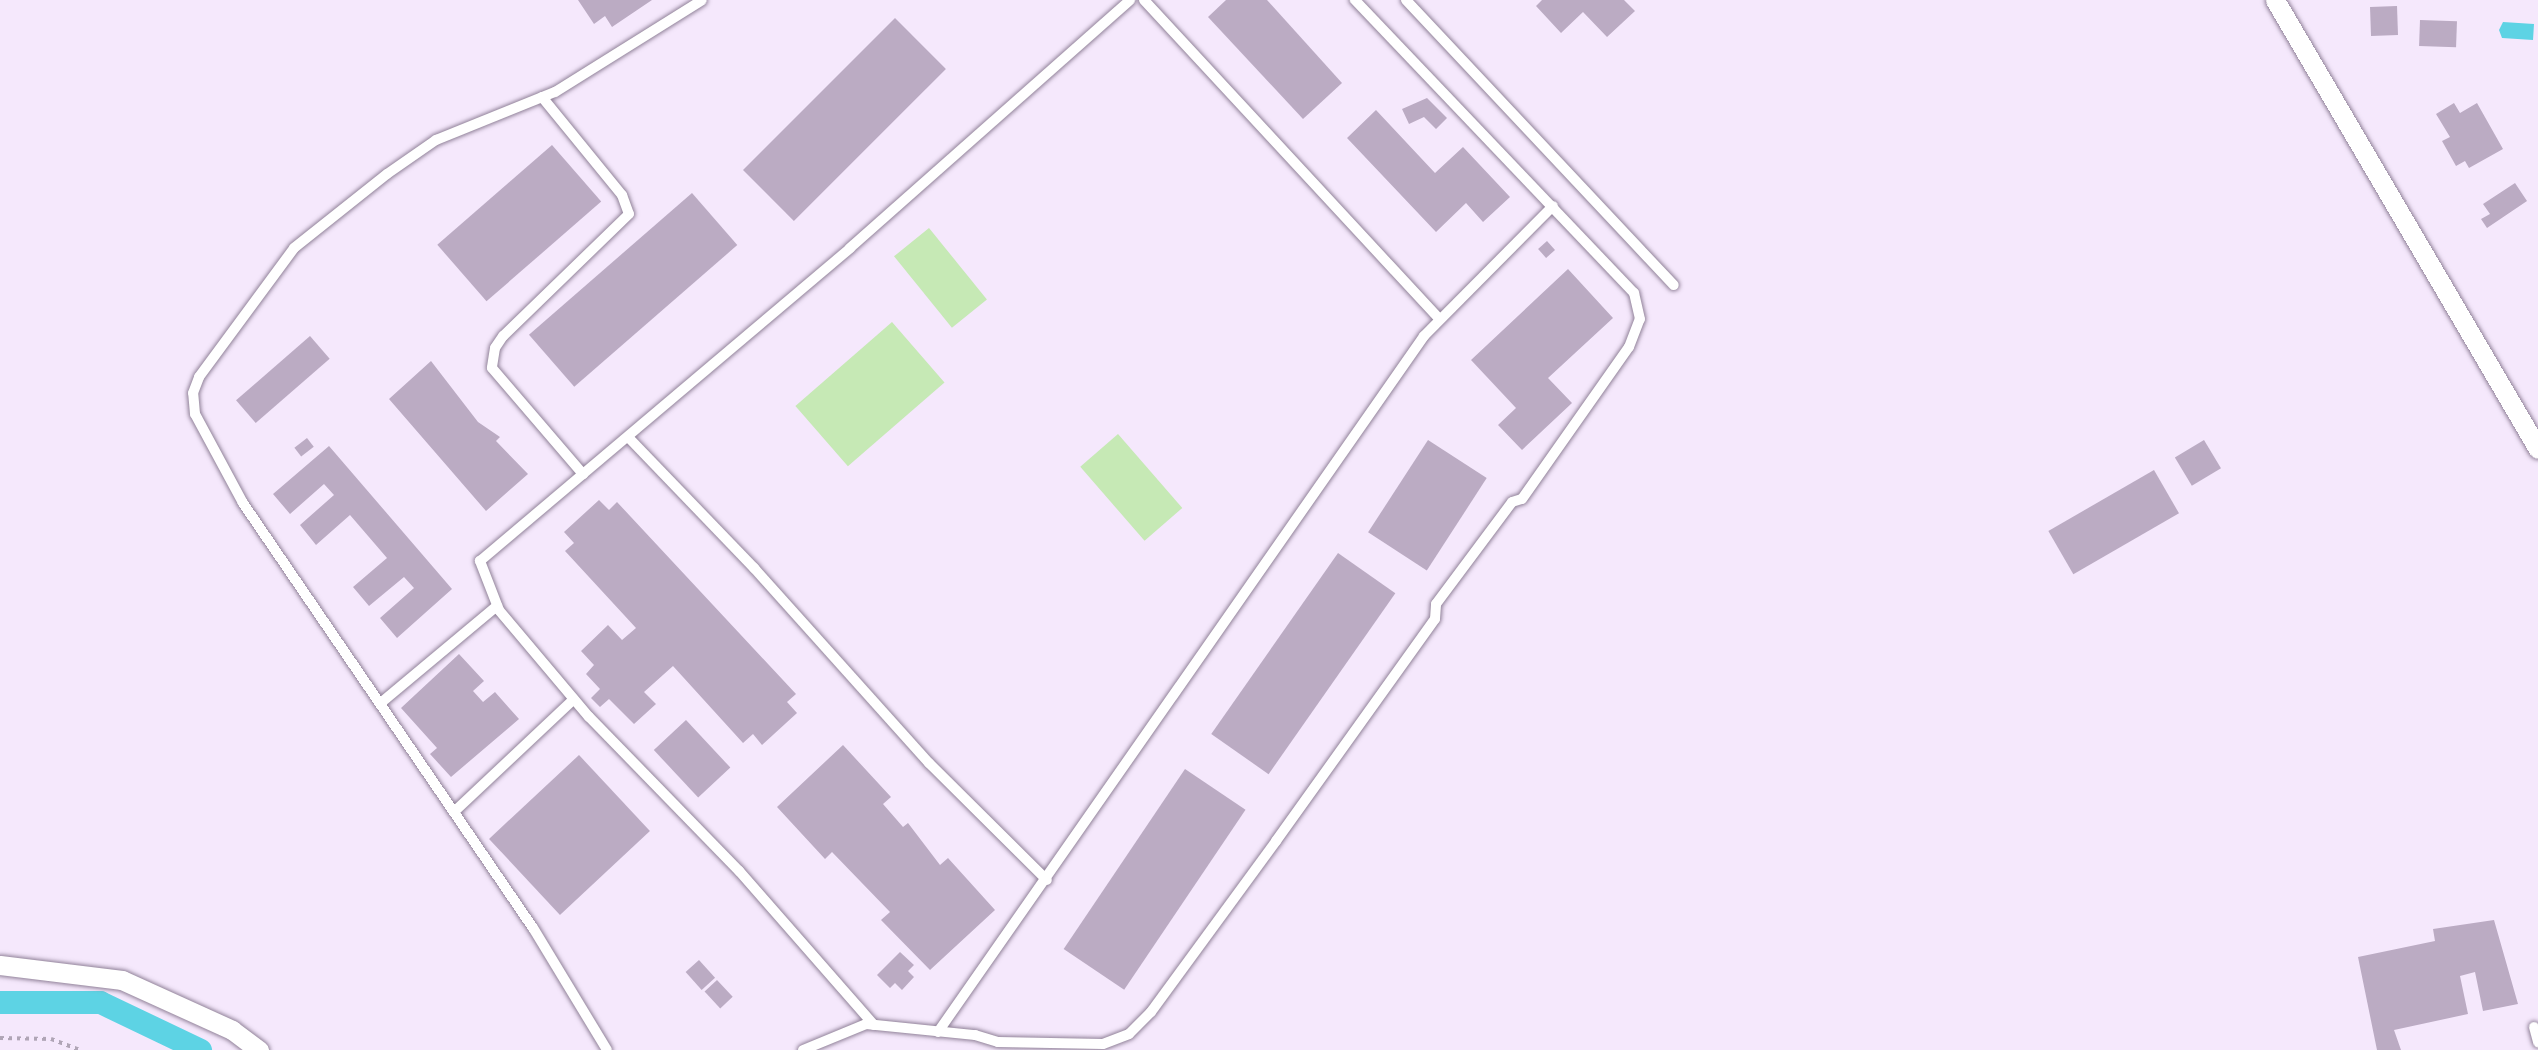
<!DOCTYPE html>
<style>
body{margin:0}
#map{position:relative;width:2538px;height:1050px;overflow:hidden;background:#f5e8fc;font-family:"Archivo Narrow",sans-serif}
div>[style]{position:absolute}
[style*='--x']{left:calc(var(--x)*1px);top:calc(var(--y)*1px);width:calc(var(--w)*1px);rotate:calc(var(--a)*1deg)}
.green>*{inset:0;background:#c6e9b5;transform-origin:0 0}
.water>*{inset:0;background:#5dd3e4}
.canal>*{height:23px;margin:-11.5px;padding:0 11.5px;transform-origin:11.5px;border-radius:11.5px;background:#5dd3e4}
.building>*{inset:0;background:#bbabc3;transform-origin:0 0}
.path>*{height:3.5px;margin-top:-1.75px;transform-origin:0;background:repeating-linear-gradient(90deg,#b0a5b6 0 3.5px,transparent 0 8.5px)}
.roads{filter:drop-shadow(0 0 2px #918299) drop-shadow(0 0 2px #918299)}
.service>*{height:10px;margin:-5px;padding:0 5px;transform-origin:5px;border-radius:5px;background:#fff}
.minor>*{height:19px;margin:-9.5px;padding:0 9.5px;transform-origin:9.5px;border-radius:9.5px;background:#fff}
span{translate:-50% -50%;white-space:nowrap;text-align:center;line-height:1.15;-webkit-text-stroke:6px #fff;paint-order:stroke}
</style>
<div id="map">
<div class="green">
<div style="left:929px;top:228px;width:92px;height:45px;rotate:51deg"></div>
<div style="left:892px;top:322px;width:80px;height:128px;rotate:49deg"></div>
<div style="left:1118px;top:434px;width:98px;height:50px;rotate:49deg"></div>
</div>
<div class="water">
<div style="clip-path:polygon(2503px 22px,2534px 24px,2533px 40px,2502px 38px,2499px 30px)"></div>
</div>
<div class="canal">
<div style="--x:0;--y:1002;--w:100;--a:0"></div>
<div style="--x:100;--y:1002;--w:111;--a:25.6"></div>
</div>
<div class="building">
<div style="clip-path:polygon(578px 0,652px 0,612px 27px,605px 16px,594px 24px)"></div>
<div style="clip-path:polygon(1226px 0,1267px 0,1342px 83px,1303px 119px,1208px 17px)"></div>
<div style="clip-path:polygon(1542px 0,1624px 0,1635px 11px,1607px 37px,1583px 12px,1561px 33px,1536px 6px)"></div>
<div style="left:2397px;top:6px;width:29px;height:27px;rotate:88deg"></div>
<div style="left:895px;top:18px;width:72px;height:215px;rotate:45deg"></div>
<div style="left:2420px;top:20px;width:37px;height:26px;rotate:2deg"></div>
<div style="clip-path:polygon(1427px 98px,1447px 118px,1436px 129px,1424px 117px,1409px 124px,1402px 109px)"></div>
<div style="clip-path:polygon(2454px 103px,2460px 113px,2477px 103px,2503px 149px,2469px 168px,2465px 161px,2456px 166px,2442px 141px,2450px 137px,2436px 114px)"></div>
<div style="clip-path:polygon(1376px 110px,1435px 173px,1463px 147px,1510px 197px,1483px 222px,1466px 203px,1436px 232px,1347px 138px)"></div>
<div style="left:552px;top:145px;width:75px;height:152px;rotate:49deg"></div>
<div style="clip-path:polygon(2515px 183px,2527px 201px,2487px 228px,2481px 219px,2490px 214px,2483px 204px)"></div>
<div style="left:692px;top:193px;width:69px;height:216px;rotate:49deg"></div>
<div style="left:1547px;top:241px;width:12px;height:12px;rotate:48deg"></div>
<div style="clip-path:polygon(1568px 269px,1613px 318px,1548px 378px,1572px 403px,1522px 450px,1498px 425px,1516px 408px,1471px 360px)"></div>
<div style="left:310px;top:336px;width:30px;height:98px;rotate:49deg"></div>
<div style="clip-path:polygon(431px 361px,478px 422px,500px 437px,496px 441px,528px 474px,486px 511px,389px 399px)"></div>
<div style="left:307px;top:438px;width:11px;height:16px;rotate:52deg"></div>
<div style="left:1428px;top:440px;width:70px;height:110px;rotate:33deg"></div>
<div style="left:2204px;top:440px;width:33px;height:34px;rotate:59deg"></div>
<div style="clip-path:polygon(329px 446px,452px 589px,397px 638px,380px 618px,414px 588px,404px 577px,369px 606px,353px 587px,387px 558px,350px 515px,316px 545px,300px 525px,334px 495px,324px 484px,290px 514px,273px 494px)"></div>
<div style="left:2154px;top:470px;width:50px;height:122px;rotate:60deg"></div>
<div style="clip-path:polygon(599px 500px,609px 510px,617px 502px,796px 694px,787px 702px,797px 713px,762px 745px,753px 734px,743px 743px,673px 666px,644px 692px,656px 704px,634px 724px,609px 699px,600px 707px,591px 698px,600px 689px,586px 674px,594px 665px,581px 651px,608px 625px,622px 640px,636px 628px,565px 551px,574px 543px,564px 532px)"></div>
<div style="left:1338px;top:553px;width:70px;height:221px;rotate:35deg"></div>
<div style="clip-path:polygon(459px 654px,484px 681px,473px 691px,483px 702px,495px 692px,519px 719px,451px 777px,430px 754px,437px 748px,401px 708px)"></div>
<div style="left:686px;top:720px;width:65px;height:44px;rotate:47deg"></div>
<div style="clip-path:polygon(843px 745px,891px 797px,883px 804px,903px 827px,908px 823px,940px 865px,948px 858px,995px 910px,930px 970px,881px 920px,890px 912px,832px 852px,825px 859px,777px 807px)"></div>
<div style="left:579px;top:755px;width:104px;height:123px;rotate:47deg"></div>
<div style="left:1185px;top:769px;width:73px;height:217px;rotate:34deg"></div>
<div style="clip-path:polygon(2494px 920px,2518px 1004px,2483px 1011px,2475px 972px,2460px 976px,2468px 1014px,2394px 1030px,2401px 1050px,2377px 1050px,2358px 957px,2435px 941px,2433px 929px)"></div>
<div style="clip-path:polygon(900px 952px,914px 965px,908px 971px,914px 977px,902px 990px,895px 983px,890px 988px,877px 975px)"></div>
<div style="left:699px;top:960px;width:24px;height:18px;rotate:48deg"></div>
<div style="left:717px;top:980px;width:23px;height:17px;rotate:47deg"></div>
</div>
<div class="path">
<div style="--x:0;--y:1038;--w:51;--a:1.1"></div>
<div style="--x:51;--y:1039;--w:30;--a:21"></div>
</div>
<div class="roads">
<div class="service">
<div style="--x:1144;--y:0;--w:433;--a:47.2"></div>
<div style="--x:1406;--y:0;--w:391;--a:46.8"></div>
<div style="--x:542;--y:97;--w:127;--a:50.8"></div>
<div style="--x:622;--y:195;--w:20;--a:70"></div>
<div style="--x:629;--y:214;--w:175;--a:135.9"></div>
<div style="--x:503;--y:336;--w:14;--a:124"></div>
<div style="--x:495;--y:348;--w:20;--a:99"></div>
<div style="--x:492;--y:368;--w:140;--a:49.4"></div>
<div style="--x:628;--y:437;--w:182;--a:46.1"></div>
<div style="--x:754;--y:568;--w:262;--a:48.1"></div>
<div style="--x:929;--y:763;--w:166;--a:44.8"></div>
<div style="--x:382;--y:702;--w:150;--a:-39.9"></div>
<div style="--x:455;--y:811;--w:163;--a:-43.3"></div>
<div style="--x:874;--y:1025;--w:205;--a:-131.2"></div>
<div style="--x:739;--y:871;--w:215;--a:-134.2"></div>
<div style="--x:589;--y:717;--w:140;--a:-130.1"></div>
<div style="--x:499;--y:610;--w:53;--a:-111.2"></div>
<div style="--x:480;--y:561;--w:485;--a:-40.2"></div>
<div style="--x:850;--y:248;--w:374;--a:-41.5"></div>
<div style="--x:2534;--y:1027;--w:16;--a:75"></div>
<div style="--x:938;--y:1032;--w:849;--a:-55.07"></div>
<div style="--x:1424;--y:336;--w:183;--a:-45.2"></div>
<div style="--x:607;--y:1050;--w:143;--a:-121.2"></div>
<div style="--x:533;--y:928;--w:515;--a:-124.31"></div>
<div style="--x:243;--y:503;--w:101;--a:-118.3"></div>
<div style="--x:195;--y:414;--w:21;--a:-95"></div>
<div style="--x:193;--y:393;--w:17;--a:-69"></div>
<div style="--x:199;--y:377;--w:160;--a:-53.6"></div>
<div style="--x:294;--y:248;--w:119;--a:-38.5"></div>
<div style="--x:387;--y:174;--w:60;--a:-34.8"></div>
<div style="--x:436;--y:140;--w:128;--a:-22"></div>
<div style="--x:555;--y:92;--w:173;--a:-32"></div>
<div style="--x:803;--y:1050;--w:68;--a:-22.4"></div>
<div style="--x:866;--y:1024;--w:110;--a:5.8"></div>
<div style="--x:975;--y:1035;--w:24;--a:17"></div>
<div style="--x:998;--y:1042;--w:105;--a:1.1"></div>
<div style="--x:1103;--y:1044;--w:28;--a:-21"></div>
<div style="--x:1129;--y:1034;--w:31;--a:-45"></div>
<div style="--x:1151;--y:1012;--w:212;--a:-53.8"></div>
<div style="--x:1276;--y:841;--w:273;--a:-54.4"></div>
<div style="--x:1435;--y:619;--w:15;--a:-86"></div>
<div style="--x:1436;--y:604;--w:127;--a:-53.3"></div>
<div style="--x:1512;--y:502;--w:10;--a:-17"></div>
<div style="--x:1522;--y:499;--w:186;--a:-54.9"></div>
<div style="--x:1629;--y:347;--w:30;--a:-69"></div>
<div style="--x:1640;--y:319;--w:27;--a:-103"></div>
<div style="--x:1634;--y:293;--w:405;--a:-133.6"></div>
</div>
<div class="minor">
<div style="--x:2275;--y:0;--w:520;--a:59.64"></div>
<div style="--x:0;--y:965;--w:123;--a:7"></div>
<div style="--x:122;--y:980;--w:121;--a:24.4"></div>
<div style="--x:232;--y:1030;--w:34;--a:37"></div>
</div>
</div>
</div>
